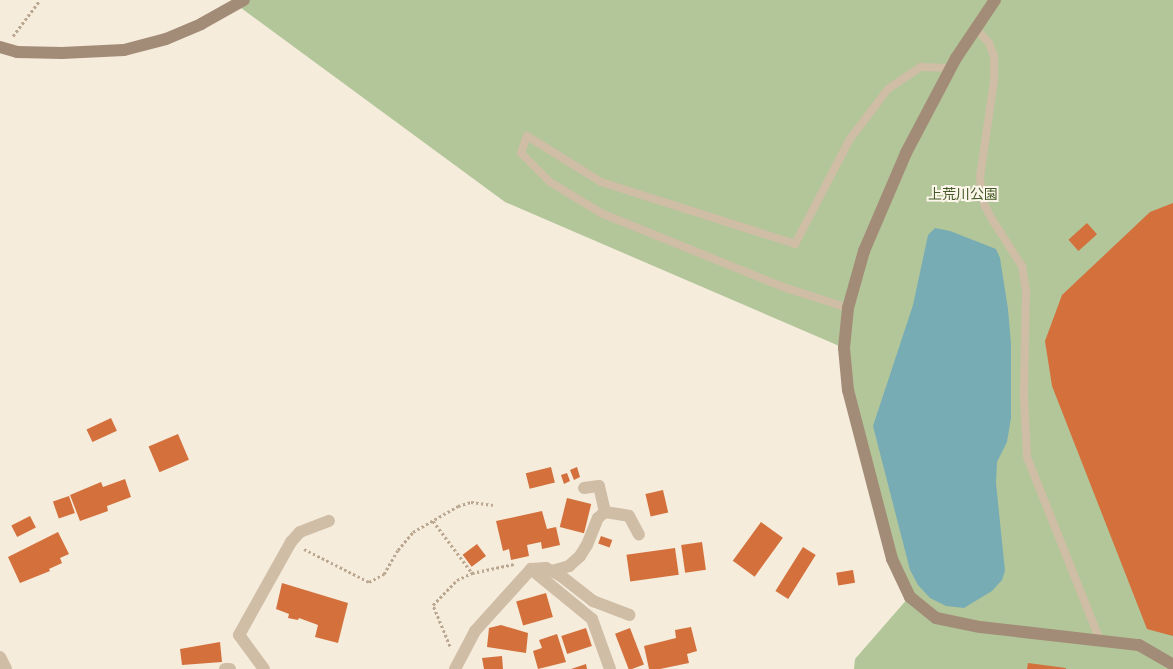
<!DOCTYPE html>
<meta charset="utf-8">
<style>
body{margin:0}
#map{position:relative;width:1173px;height:669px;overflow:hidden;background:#f5ecdc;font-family:"Golos Text","Noto Sans JP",sans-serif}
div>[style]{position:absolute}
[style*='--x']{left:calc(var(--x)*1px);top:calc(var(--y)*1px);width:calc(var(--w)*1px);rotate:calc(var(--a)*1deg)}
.green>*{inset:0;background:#b3c69a}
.water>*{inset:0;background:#77acb5}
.building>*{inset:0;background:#d3703c;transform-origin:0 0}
.path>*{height:3px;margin-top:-1.5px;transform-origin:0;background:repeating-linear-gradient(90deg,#bba790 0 2.5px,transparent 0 5px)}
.lane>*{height:8px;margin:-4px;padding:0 4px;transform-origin:4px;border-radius:4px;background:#cfbda6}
.street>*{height:12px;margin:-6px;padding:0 6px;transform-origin:6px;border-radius:6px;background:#cfbda6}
.secondary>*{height:12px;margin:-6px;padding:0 6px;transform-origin:6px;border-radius:6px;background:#a38c77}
span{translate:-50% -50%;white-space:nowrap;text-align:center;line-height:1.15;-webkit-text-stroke:4px #fcf5e9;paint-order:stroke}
.park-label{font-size:14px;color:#435b28}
</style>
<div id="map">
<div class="green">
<div style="clip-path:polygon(244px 0,1173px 0,1173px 669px,854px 669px,855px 659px,909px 597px,892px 559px,844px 348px,505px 202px,237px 5px)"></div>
</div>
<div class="water">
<div style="clip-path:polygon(935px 228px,950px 231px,996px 249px,1000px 258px,1008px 309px,1011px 344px,1011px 418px,1007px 442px,997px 462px,996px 483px,1005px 571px,1002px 580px,992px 591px,964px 608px,946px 606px,930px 598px,918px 585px,910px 570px,873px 426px,913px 305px,928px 235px)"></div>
</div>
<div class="building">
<div style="clip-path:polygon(1173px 203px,1173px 636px,1147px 629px,1052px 386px,1045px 341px,1062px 295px,1150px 212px)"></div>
<div style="left:1087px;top:223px;width:15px;height:25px;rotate:48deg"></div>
<div style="left:111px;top:418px;width:14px;height:27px;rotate:65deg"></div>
<div style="left:178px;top:434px;width:28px;height:32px;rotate:67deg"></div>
<div style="left:551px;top:467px;width:16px;height:26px;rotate:76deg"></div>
<div style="clip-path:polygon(577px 467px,580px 477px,574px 480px,570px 470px)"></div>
<div style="clip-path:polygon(567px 473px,570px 481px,564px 484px,561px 475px)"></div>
<div style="clip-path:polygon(125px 479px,131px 497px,107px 506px,108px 511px,80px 521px,70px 495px,101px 482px,103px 487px)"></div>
<div style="left:663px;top:490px;width:23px;height:18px;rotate:77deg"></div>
<div style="left:69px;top:496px;width:18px;height:17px;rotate:71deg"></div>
<div style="left:567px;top:498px;width:25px;height:30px;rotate:14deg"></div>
<div style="clip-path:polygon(542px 511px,547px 529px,556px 527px,560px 545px,542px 549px,541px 542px,527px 545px,529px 556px,511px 560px,509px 549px,503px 551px,496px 521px)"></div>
<div style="left:30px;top:516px;width:13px;height:21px;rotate:63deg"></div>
<div style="left:761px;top:522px;width:27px;height:48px;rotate:36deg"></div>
<div style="clip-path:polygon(58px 532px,69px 554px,60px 558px,62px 563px,49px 569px,50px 571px,20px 583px,8px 557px)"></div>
<div style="left:601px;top:536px;width:12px;height:8px;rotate:20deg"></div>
<div style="left:702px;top:542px;width:28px;height:21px;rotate:82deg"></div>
<div style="left:477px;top:544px;width:15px;height:18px;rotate:53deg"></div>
<div style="left:803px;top:547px;width:15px;height:52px;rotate:32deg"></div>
<div style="left:675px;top:548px;width:27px;height:49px;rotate:82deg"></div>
<div style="left:853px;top:570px;width:13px;height:17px;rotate:81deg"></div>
<div style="clip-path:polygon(282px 583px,348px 603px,338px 643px,315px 637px,318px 625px,299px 618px,298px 620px,288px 618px,289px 614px,276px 609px)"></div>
<div style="left:546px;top:593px;width:25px;height:31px;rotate:74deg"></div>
<div style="clip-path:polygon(501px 625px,528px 633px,526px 653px,487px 647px,489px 628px)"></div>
<div style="clip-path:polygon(691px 627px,697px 651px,687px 654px,689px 663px,660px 669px,649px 669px,644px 646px,676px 638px,675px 630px)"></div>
<div style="left:586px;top:628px;width:19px;height:26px;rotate:72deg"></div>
<div style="left:630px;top:628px;width:39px;height:16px;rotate:69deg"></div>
<div style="clip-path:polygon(557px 634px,566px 662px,538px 669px,533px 651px,542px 648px,539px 640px)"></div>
<div style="clip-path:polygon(220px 642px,222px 662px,182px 665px,180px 649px)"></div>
<div style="clip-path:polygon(502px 656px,503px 669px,484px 669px,482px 658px)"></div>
<div style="clip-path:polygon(1028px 663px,1066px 668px,1066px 669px,1027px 669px)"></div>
<div style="clip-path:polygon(586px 664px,587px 669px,571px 669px)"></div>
</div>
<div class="path">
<div style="--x:13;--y:36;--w:45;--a:-53.1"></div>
<div style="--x:433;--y:521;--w:65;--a:53.1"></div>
<div style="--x:304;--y:549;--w:73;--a:26.9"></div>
<div style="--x:369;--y:582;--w:17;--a:-28"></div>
<div style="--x:384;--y:574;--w:28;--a:-60"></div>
<div style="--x:398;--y:550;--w:23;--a:-50"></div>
<div style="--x:413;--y:532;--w:52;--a:-30"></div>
<div style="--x:458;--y:506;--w:14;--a:-17"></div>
<div style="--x:471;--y:502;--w:22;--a:8"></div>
<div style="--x:450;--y:646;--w:44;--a:-112.5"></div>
<div style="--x:433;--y:605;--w:35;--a:-46"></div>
<div style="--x:457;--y:580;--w:17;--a:-25"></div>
<div style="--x:472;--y:573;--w:43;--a:-12.1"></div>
</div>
<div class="lane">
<div style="--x:976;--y:29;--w:19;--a:47"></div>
<div style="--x:989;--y:43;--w:14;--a:69"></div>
<div style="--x:994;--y:56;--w:25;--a:90"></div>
<div style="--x:994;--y:81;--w:97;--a:98.3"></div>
<div style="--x:980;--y:177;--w:12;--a:85"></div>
<div style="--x:981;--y:189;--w:17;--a:77"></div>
<div style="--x:985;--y:206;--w:17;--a:62"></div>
<div style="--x:993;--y:221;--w:54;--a:57.2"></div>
<div style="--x:1022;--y:266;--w:25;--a:81"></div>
<div style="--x:1026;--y:291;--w:106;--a:91.1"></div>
<div style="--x:1024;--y:397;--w:60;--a:87.1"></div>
<div style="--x:1027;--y:457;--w:197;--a:68.3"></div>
<div style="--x:848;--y:308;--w:68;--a:-162.1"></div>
<div style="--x:783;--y:287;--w:196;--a:-157.9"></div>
<div style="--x:601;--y:213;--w:60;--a:-148.7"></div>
<div style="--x:550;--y:182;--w:41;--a:-135"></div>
<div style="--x:521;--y:153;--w:18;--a:-71"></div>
<div style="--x:527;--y:136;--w:87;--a:31.9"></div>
<div style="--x:601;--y:182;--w:204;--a:17.7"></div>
<div style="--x:795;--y:244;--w:119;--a:-62.4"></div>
<div style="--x:850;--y:139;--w:63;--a:-52.8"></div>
<div style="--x:888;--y:89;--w:40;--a:-34"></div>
<div style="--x:921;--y:67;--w:30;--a:2"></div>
</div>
<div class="street">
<div style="--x:584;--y:488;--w:15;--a:-8"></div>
<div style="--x:599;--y:486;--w:27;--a:77"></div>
<div style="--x:531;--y:569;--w:79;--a:39.3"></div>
<div style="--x:592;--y:619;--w:53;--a:70.2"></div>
<div style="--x:552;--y:571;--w:18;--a:-16"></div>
<div style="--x:569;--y:566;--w:15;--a:-42"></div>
<div style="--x:580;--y:556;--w:13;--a:-58"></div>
<div style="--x:587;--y:545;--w:29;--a:-68"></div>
<div style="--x:598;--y:518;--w:9;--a:-41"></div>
<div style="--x:605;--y:512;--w:24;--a:9"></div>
<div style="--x:629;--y:516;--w:21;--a:62"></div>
<div style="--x:0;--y:657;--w:13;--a:63"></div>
<div style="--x:225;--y:669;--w:5;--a:0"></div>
<div style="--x:264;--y:669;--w:42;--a:-126.3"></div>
<div style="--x:239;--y:635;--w:107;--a:-60.8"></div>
<div style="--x:291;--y:542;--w:13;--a:-48"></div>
<div style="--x:300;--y:532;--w:31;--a:-21"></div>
<div style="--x:455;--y:669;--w:43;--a:-62.2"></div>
<div style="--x:475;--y:631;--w:84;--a:-47.9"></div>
<div style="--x:531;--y:569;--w:15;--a:-4"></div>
<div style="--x:546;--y:568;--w:17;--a:28"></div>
<div style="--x:561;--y:576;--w:41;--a:38"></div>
<div style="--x:593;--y:601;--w:39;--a:21"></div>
</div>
<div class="secondary">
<div style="--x:995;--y:0;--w:70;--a:123.9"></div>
<div style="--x:956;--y:58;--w:107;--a:117.8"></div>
<div style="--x:906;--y:153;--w:107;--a:113.2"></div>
<div style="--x:864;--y:251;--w:59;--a:105.7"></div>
<div style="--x:848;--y:308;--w:40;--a:95.7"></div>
<div style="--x:844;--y:348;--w:42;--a:84.6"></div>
<div style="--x:848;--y:390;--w:175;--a:75.4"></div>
<div style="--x:892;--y:559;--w:42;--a:64.7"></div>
<div style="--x:910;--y:597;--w:33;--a:39"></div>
<div style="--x:936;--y:618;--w:45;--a:11.6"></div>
<div style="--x:980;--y:627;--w:160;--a:6.5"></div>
<div style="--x:1139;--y:645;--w:39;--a:30"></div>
<div style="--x:0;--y:47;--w:18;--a:16"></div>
<div style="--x:17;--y:52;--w:45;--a:1.3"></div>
<div style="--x:62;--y:53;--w:62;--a:-2.8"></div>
<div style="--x:124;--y:50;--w:43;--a:-14.7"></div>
<div style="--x:166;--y:39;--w:38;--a:-23"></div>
<div style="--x:201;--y:24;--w:49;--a:-29.2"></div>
</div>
<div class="park-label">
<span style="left:963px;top:194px">上荒川公園</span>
</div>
</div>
